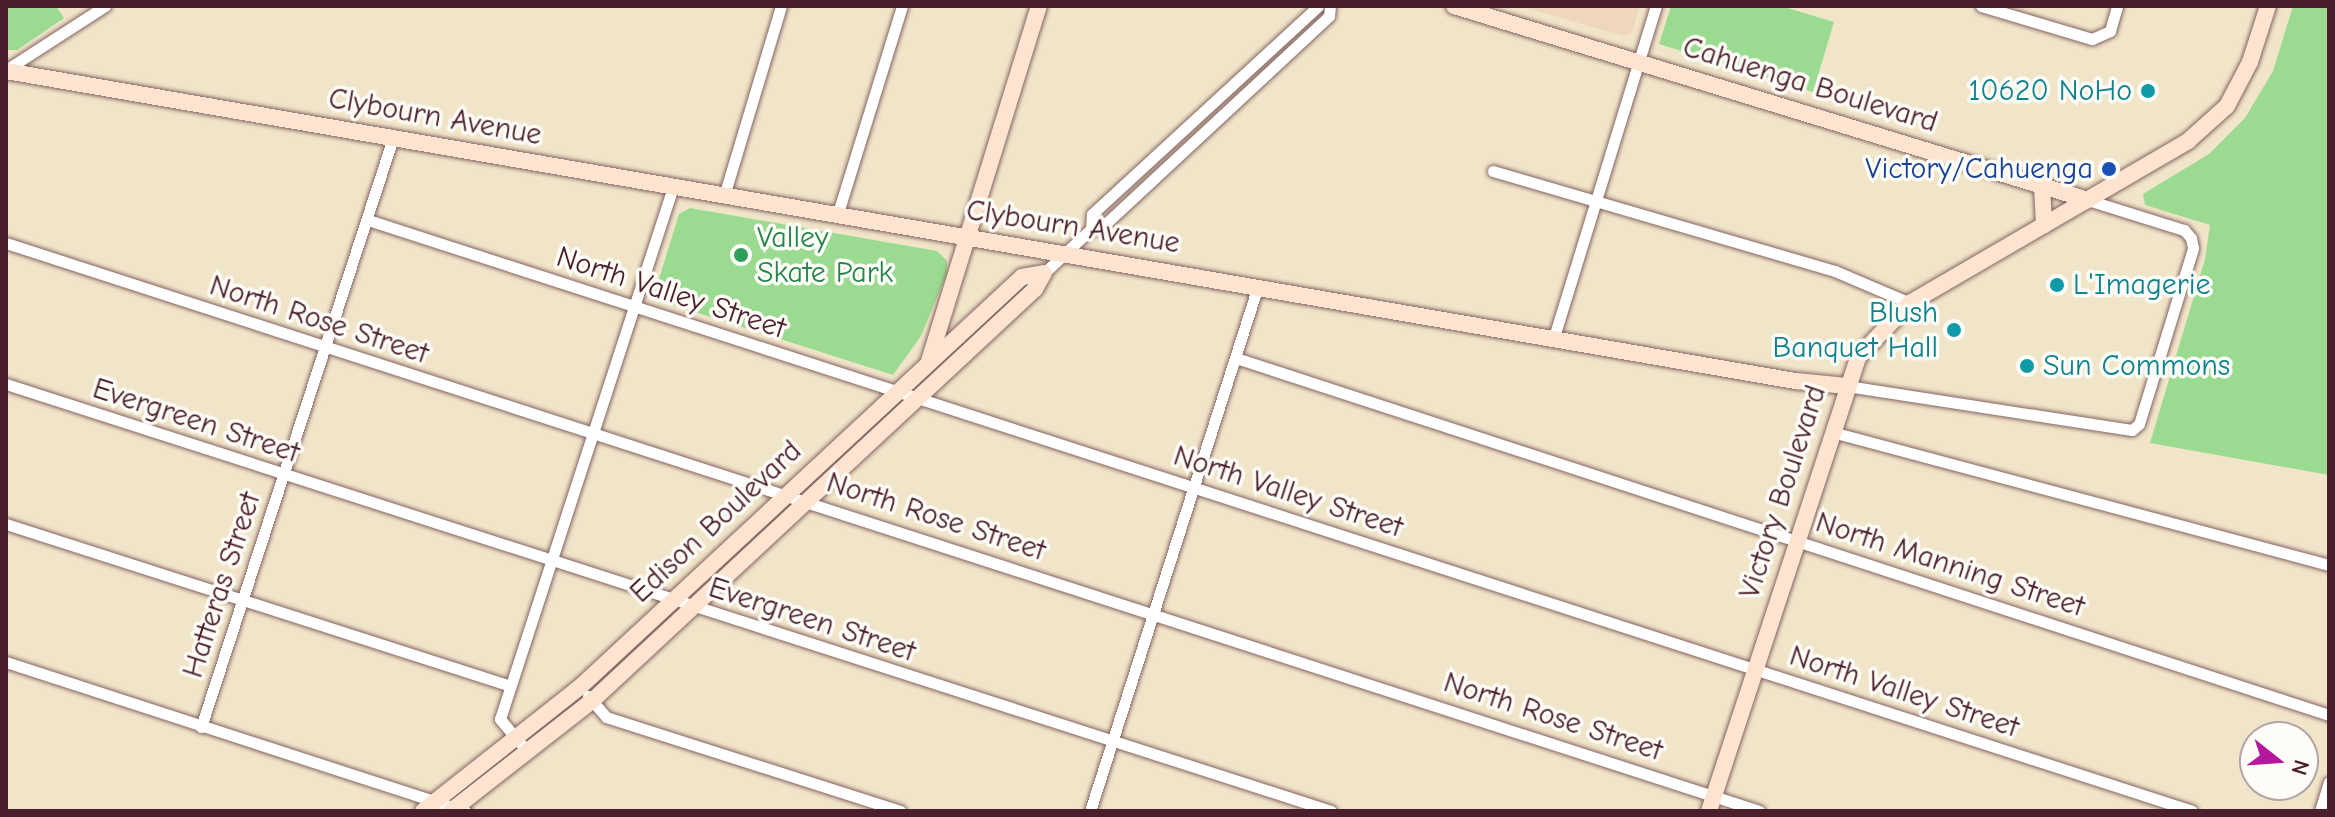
<!DOCTYPE html>
<style>
body{margin:0}
#map{position:relative;width:2335px;height:817px;overflow:hidden;background:#f1e5c9;font-family:"Comic Neue",sans-serif}
div>[style]{position:absolute}
[style*='--x']{left:calc(var(--x)*1px);top:calc(var(--y)*1px);width:calc(var(--w)*1px);rotate:calc(var(--a)*1deg)}
.built>*{inset:0;background:#efd6bc}
.green>*{inset:0;background:#9bdb91}
.roads{filter:drop-shadow(0 0 2px #846462) drop-shadow(0 0 2px #846462)}
.minor>*{height:11px;margin:-5.5px;padding:0 5.5px;transform-origin:5.5px;border-radius:5.5px;background:#fff}
.secondary>*{height:16px;margin:-8px;padding:0 8px;transform-origin:8px;border-radius:8px;background:#fde4d1}
.dots>*{width:22px;height:22px;translate:-50% -50%;box-sizing:border-box;border:4px solid #fdfcf7;border-radius:50%}
span{translate:-50% -50%;white-space:nowrap;text-align:center;line-height:1.15;-webkit-text-stroke:7px #fdfcf7;paint-order:stroke}
.street-label{font-size:30px;color:#4a1f2b}
.culture-label{font-size:30px;color:#0d838f}
.right{translate:-100% -50%;text-align:right}
.left{translate:0 -50%;text-align:left}
.transit-label{font-size:30px;color:#164399}
.leisure-label{font-size:30px;color:#27864d}
.frame{position:absolute;inset:0;border:8px solid #4a1f2b;pointer-events:none}
.north{position:absolute;left:2239px;top:721px;width:80px;height:80px;box-sizing:border-box;background:#fdfcf7;border:2px solid #b5a4a5;border-radius:50%;rotate:107deg;font-size:22px;font-weight:700;line-height:32px;text-align:center;color:#4a1f2b}
.north::after{content:'';display:block;margin:auto;width:28px;height:36px;background:#b5179e;clip-path:polygon(50% 0,100% 100%,50% 72%,0 100%)}
</style>
<div id="map">
<div class="built">
<div style="clip-path:polygon(1520px 6px,1640px 6px,1632px 32px,1623px 36px)"></div>
</div>
<div class="green">
<div style="clip-path:polygon(6px 6px,56px 6px,64px 18px,17px 50px,6px 50px)"></div>
<div style="clip-path:polygon(1671px 6px,1781px 6px,1834px 22px,1813px 92px,1659px 44px)"></div>
<div style="clip-path:polygon(2293px 6px,2329px 6px,2329px 475px,2150px 443px,2205px 259px,2210px 225px,2145px 205px,2143px 194px,2209px 154px,2245px 118px,2273px 71px)"></div>
<div style="clip-path:polygon(690px 208px,937px 251px,947px 261px,947px 273px,921px 336px,893px 375px,657px 300px,654px 295px,679px 214px)"></div>
</div>
<div class="roads">
<div class="minor">
<div style="--x:1981;--y:6;--w:116;--a:16.6"></div>
<div style="--x:2092;--y:39;--w:20;--a:-24"></div>
<div style="--x:2110;--y:31;--w:26;--a:-74"></div>
<div style="--x:6;--y:70;--w:118;--a:-32.9"></div>
<div style="--x:1493;--y:171;--w:356;--a:16.3"></div>
<div style="--x:1835;--y:271;--w:82;--a:23.1"></div>
<div style="--x:724;--y:196;--w:198;--a:-73.3"></div>
<div style="--x:837;--y:216;--w:220;--a:-72.8"></div>
<div style="--x:368;--y:220;--w:1917;--a:17.95"></div>
<div style="--x:1091;--y:229;--w:15;--a:-86"></div>
<div style="--x:1092;--y:214;--w:307;--a:-42.6"></div>
<div style="--x:6;--y:243;--w:1843;--a:17.95"></div>
<div style="--x:1044;--y:273;--w:64;--a:-43.1"></div>
<div style="--x:1091;--y:229;--w:10;--a:-6"></div>
<div style="--x:1101;--y:228;--w:311;--a:-42.9"></div>
<div style="--x:1329;--y:16;--w:10;--a:-84"></div>
<div style="--x:1554;--y:337;--w:346;--a:-72.9"></div>
<div style="--x:1236;--y:358;--w:1150;--a:18.09"></div>
<div style="--x:6;--y:384;--w:1392;--a:17.86"></div>
<div style="--x:1847;--y:386;--w:288;--a:8.8"></div>
<div style="--x:2132;--y:430;--w:9;--a:-41"></div>
<div style="--x:2139;--y:424;--w:184;--a:-72.9"></div>
<div style="--x:2193;--y:248;--w:10;--a:-101"></div>
<div style="--x:2191;--y:238;--w:11;--a:-131"></div>
<div style="--x:2184;--y:230;--w:101;--a:-162.6"></div>
<div style="--x:1832;--y:432;--w:514;--a:14.98"></div>
<div style="--x:6;--y:524;--w:530;--a:17.79"></div>
<div style="--x:6;--y:662;--w:483;--a:18"></div>
<div style="--x:588;--y:696;--w:28;--a:49"></div>
<div style="--x:606;--y:717;--w:309;--a:17.7"></div>
<div style="--x:201;--y:727;--w:620;--a:-71.95"></div>
<div style="--x:527;--y:751;--w:42;--a:-130.2"></div>
<div style="--x:500;--y:719;--w:559;--a:-71.99"></div>
<div style="--x:1090;--y:811;--w:551;--a:-72.26"></div>
<div style="--x:2320;--y:811;--w:30;--a:-73"></div>
</div>
<div class="secondary">
<div style="--x:1454;--y:6;--w:663;--a:17.01"></div>
<div style="--x:6;--y:71;--w:1817;--a:9.83"></div>
<div style="--x:1796;--y:381;--w:51;--a:5.6"></div>
<div style="--x:2042;--y:186;--w:39;--a:87"></div>
<div style="--x:929;--y:361;--w:372;--a:-72.8"></div>
<div style="--x:423;--y:811;--w:200;--a:-38.3"></div>
<div style="--x:580;--y:687;--w:603;--a:-42.85"></div>
<div style="--x:1022;--y:277;--w:22;--a:-10"></div>
<div style="--x:451;--y:811;--w:179;--a:-38"></div>
<div style="--x:592;--y:701;--w:605;--a:-42.92"></div>
<div style="--x:1035;--y:289;--w:18;--a:-61"></div>
<div style="--x:1709;--y:811;--w:479;--a:-71.8"></div>
<div style="--x:1859;--y:356;--w:74;--a:-46.1"></div>
<div style="--x:1910;--y:303;--w:322;--a:-30.2"></div>
<div style="--x:2188;--y:141;--w:52;--a:-41.9"></div>
<div style="--x:2227;--y:106;--w:50;--a:-62.4"></div>
<div style="--x:2250;--y:62;--w:59;--a:-72.2"></div>
</div>
</div>
<div class="dots">
<div style="left:2148px;top:91px;background:#0f9aa8"></div>
<div style="left:2109px;top:169px;background:#1a4fb4"></div>
<div style="left:741px;top:255px;background:#2e9e5b"></div>
<div style="left:2057px;top:285px;background:#0f9aa8"></div>
<div style="left:1954px;top:330px;background:#0f9aa8"></div>
<div style="left:2027px;top:366px;background:#0f9aa8"></div>
</div>
<div class="street-label">
<span style="left:1810px;top:85px;rotate:17deg">Cahuenga Boulevard</span>
<span style="left:435px;top:117px;rotate:10deg">Clybourn Avenue</span>
<span style="left:1073px;top:227px;rotate:9deg">Clybourn Avenue</span>
<span style="left:671px;top:293px;rotate:18deg">North Valley Street</span>
<span style="left:319px;top:320px;rotate:18deg">North Rose Street</span>
<span style="left:196px;top:421px;rotate:18deg">Evergreen Street</span>
<span style="left:1288px;top:492px;rotate:18deg">North Valley Street</span>
<span style="left:1783px;top:492px;rotate:-72deg">Victory Boulevard</span>
<span style="left:936px;top:517px;rotate:18deg">North Rose Street</span>
<span style="left:716px;top:522px;rotate:-43deg">Edison Boulevard</span>
<span style="left:1950px;top:565px;rotate:18deg">North Manning Street</span>
<span style="left:222px;top:585px;rotate:-72deg">Hatteras Street</span>
<span style="left:812px;top:620px;rotate:18deg">Evergreen Street</span>
<span style="left:1904px;top:692px;rotate:18deg">North Valley Street</span>
<span style="left:1553px;top:717px;rotate:18deg">North Rose Street</span>
</div>
<div class="culture-label">
<span class="right" style="left:2132px;top:91px">10620 NoHo</span>
<span class="left" style="left:2073px;top:285px">L'Imagerie</span>
<span class="right" style="left:1938px;top:330px">Blush<br>Banquet Hall</span>
<span class="left" style="left:2043px;top:366px">Sun Commons</span>
</div>
<div class="transit-label">
<span class="right" style="left:2093px;top:169px">Victory/Cahuenga</span>
</div>
<div class="leisure-label">
<span class="left" style="left:757px;top:255px">Valley<br>Skate Park</span>
</div>
<div class="frame"></div>
<div class="north">N</div>
</div>
